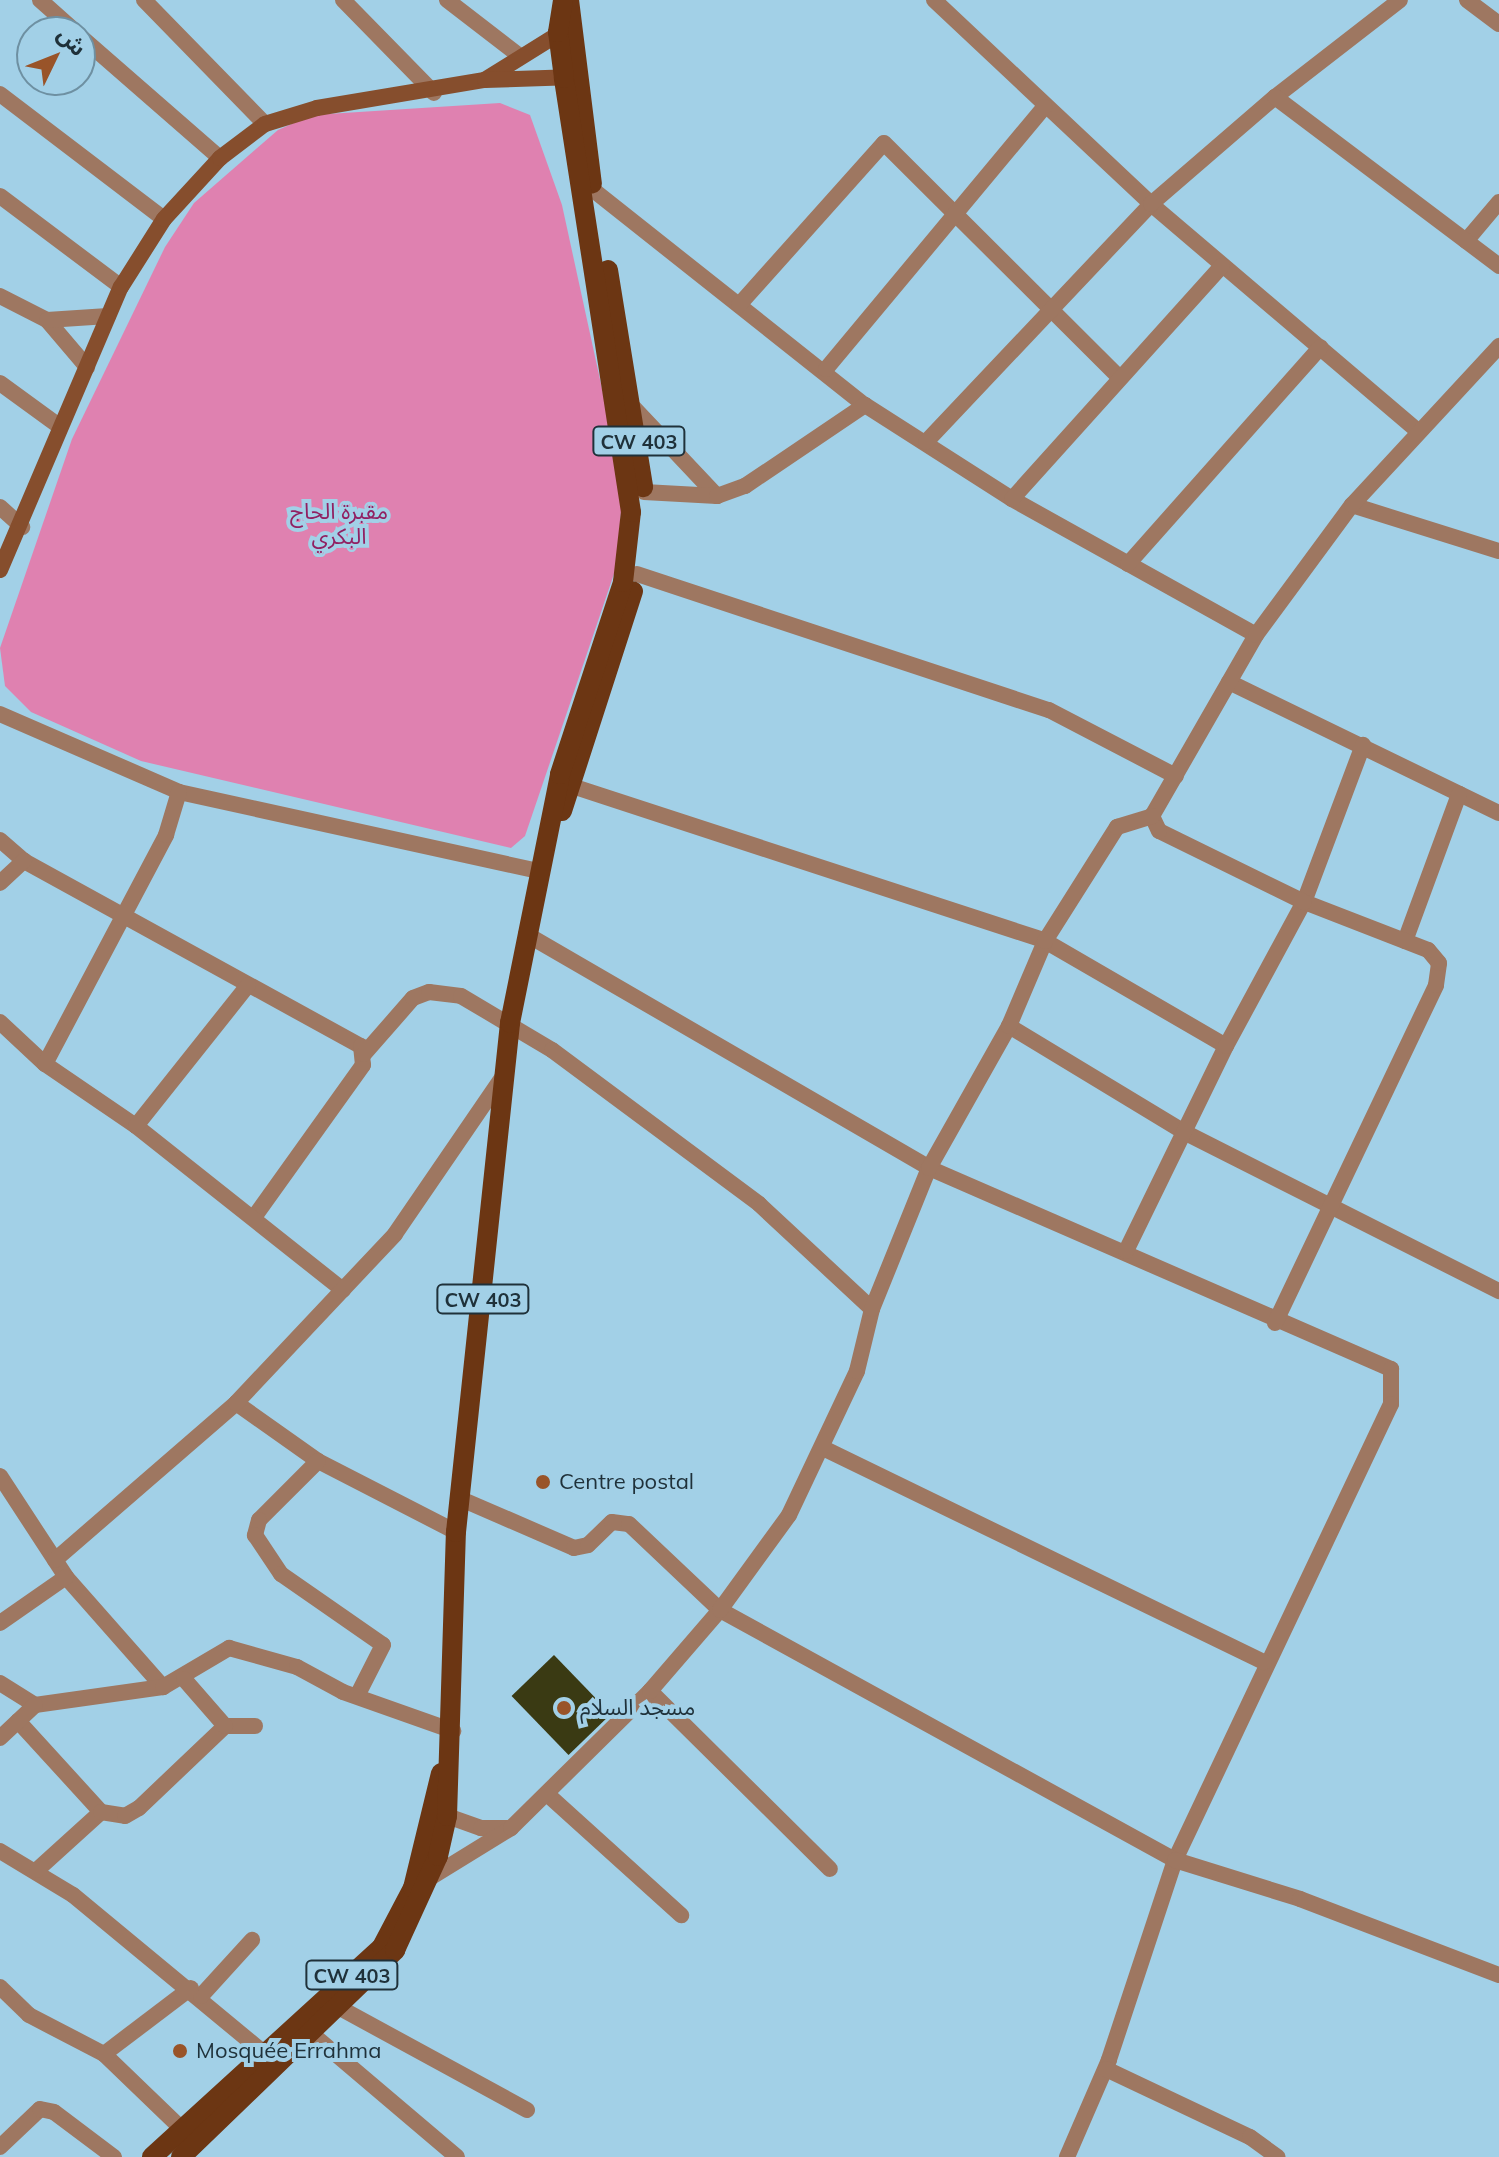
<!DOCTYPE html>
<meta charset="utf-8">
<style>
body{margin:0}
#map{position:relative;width:1499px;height:2157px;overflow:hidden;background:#a2d0e7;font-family:Mulish,"Noto Sans Arabic",sans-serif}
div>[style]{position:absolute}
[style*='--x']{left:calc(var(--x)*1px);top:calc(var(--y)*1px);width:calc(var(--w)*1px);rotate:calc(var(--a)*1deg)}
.green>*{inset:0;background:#df81b0}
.building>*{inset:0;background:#3a3a13;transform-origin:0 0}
.street>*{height:16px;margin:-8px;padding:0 8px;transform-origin:8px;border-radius:8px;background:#9e7761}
.secondary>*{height:16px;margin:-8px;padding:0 8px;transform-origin:8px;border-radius:8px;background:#864e2d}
.primary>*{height:20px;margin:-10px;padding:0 10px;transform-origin:10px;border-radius:10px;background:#6c3613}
.dots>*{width:22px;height:22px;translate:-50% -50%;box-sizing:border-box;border:4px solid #a2d0e7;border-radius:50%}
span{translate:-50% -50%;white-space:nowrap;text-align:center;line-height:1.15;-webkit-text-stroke:8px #a2d0e7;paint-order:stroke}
.shield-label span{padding:2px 6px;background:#a2d0e7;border:2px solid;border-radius:6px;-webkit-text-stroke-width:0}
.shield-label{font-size:20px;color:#1f313a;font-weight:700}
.park-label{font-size:22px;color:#912062}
.poi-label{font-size:22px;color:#1f313a}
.left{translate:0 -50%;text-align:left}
.north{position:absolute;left:16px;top:16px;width:80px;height:80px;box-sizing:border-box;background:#a2d0e7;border:2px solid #6e90a2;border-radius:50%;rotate:47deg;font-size:22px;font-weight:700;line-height:32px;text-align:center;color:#1f313a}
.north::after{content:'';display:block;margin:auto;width:28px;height:36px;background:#995429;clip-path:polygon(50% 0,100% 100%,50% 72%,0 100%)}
</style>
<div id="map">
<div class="green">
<div style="clip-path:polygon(500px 103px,530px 115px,562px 205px,623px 485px,617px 565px,525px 836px,511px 848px,141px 761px,31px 712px,5px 686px,0 648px,72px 439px,165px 247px,194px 203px,278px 130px,312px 115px)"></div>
</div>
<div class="building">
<div style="left:554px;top:1655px;width:82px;height:59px;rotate:46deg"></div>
</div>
<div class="street">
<div style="--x:40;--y:0;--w:48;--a:41.6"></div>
<div style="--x:144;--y:0;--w:173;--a:45.7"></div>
<div style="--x:343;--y:0;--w:130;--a:45.6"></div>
<div style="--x:447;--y:0;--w:93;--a:37.6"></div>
<div style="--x:934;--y:0;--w:298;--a:43.2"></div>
<div style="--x:1151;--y:204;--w:349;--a:40.4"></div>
<div style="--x:1467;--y:0;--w:40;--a:37"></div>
<div style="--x:80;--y:36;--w:186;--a:41.1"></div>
<div style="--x:0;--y:94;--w:206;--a:37.3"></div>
<div style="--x:1275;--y:97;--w:158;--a:-37.8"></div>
<div style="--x:592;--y:189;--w:348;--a:38.4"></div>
<div style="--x:865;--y:405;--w:174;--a:32.6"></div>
<div style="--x:1012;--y:499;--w:279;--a:29.1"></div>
<div style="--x:0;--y:196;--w:151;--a:36.9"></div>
<div style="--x:1466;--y:241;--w:51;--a:-49.8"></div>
<div style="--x:0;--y:296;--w:53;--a:27.1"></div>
<div style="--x:47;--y:320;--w:62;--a:49.6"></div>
<div style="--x:739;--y:305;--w:217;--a:-48.2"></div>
<div style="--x:884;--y:143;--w:332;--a:44.9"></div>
<div style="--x:47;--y:320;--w:61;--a:-3.8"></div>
<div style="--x:826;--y:369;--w:341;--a:-50.2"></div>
<div style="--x:0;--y:383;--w:73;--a:36.1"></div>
<div style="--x:634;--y:408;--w:121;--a:46.7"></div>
<div style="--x:926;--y:442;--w:328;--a:-46.6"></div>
<div style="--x:1151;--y:204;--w:164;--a:-40.8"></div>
<div style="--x:1275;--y:97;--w:281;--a:37"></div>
<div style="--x:644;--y:492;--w:73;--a:3.1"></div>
<div style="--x:717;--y:496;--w:30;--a:-20"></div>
<div style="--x:745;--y:486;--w:145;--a:-34"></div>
<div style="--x:1012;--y:499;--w:314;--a:-48"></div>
<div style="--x:1352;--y:505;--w:154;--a:17.4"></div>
<div style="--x:0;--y:507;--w:30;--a:42"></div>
<div style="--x:1128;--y:564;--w:290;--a:-48.4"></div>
<div style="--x:637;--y:574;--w:434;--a:18.3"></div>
<div style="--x:1049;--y:710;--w:143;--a:27.5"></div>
<div style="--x:1229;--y:682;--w:300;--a:25.9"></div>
<div style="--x:0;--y:714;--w:195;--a:23.5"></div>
<div style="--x:179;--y:792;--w:368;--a:12.4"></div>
<div style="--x:572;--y:786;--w:498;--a:18.1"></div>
<div style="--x:1045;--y:941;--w:209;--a:30.1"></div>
<div style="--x:0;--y:840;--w:32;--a:41"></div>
<div style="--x:24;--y:861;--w:384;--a:28.8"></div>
<div style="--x:361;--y:1046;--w:19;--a:84"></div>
<div style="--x:363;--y:1065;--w:186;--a:125.6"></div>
<div style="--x:0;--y:883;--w:33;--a:-43"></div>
<div style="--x:526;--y:934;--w:466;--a:30.1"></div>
<div style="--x:929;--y:1168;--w:504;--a:23.51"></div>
<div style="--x:1391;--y:1369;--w:35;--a:90"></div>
<div style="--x:1391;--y:1404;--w:505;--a:115.35"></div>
<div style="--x:1175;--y:1860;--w:211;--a:108.3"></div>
<div style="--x:1109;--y:2060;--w:106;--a:113.4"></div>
<div style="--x:1405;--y:941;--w:157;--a:-69.8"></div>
<div style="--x:0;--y:1022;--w:62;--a:43"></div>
<div style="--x:45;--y:1064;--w:110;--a:34.3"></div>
<div style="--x:136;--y:1126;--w:264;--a:38.4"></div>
<div style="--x:1009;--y:1026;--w:205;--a:31.2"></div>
<div style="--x:1184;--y:1132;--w:353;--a:26.8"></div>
<div style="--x:364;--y:1054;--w:74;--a:-48.8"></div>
<div style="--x:413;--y:998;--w:17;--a:-21"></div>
<div style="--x:429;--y:992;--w:32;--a:7"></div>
<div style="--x:461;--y:996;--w:106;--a:30.7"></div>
<div style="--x:552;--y:1050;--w:258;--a:36.6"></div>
<div style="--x:759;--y:1204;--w:154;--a:42.9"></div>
<div style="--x:45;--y:1064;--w:259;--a:-62.1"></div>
<div style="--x:166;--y:835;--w:45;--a:-73.2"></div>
<div style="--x:136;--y:1126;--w:180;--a:-51.5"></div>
<div style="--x:1126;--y:1251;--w:228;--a:-64"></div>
<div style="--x:1226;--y:1046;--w:164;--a:-61.6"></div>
<div style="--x:1304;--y:902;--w:168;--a:-69.4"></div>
<div style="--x:1275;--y:1323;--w:374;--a:-64.5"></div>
<div style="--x:1436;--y:985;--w:22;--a:-82"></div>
<div style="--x:1439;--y:963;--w:17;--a:-130"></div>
<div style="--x:1428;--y:950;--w:133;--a:-158.8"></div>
<div style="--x:1304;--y:902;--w:161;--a:-153.9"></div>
<div style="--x:1159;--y:831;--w:17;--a:-115"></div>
<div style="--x:1152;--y:816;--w:209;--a:-60.1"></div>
<div style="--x:1256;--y:635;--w:162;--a:-53.6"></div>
<div style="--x:1352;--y:505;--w:217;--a:-47.2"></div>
<div style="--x:236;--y:1403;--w:100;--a:35.3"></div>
<div style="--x:318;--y:1461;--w:155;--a:27.2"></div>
<div style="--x:825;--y:1449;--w:488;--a:25.9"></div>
<div style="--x:318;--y:1461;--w:83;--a:135"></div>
<div style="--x:259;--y:1520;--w:16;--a:105"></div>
<div style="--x:255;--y:1535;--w:47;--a:56.3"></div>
<div style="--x:281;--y:1574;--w:124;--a:34.8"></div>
<div style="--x:383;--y:1645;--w:57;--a:117"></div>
<div style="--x:0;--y:1476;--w:121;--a:56.8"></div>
<div style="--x:66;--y:1577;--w:147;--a:48.6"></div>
<div style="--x:461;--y:1499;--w:123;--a:23.4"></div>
<div style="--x:574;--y:1548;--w:14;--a:-12"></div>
<div style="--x:588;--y:1545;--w:33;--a:-44"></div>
<div style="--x:612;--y:1522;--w:17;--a:7"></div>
<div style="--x:629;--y:1524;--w:125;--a:43.4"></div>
<div style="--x:720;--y:1610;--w:519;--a:28.79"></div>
<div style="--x:1175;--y:1860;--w:131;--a:17.3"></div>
<div style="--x:1300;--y:1899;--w:213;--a:20.9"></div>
<div style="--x:55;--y:1560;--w:240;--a:-40.9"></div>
<div style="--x:236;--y:1403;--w:232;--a:-46.7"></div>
<div style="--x:395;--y:1234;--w:191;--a:-55.6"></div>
<div style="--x:0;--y:1623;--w:80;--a:-34.9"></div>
<div style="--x:0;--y:1683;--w:41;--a:32.2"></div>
<div style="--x:35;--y:1705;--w:129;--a:-8"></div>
<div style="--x:163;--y:1687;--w:77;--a:-30.6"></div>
<div style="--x:229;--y:1648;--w:71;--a:15.6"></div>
<div style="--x:297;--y:1667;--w:52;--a:28.5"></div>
<div style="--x:343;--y:1692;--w:117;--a:19.5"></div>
<div style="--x:650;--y:1691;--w:253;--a:44.7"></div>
<div style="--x:18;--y:1721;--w:123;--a:47.6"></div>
<div style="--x:225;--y:1726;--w:30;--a:0"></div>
<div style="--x:0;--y:1738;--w:48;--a:-43.3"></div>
<div style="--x:547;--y:1794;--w:181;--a:42.1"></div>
<div style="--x:436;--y:1812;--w:48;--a:19.6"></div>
<div style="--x:481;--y:1828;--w:29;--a:0"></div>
<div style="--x:0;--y:1851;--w:85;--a:31.1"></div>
<div style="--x:73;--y:1895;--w:248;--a:39.6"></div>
<div style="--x:37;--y:1870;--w:86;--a:-42.2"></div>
<div style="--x:101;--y:1812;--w:24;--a:9"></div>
<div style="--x:125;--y:1816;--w:16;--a:-30"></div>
<div style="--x:139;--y:1808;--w:119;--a:-43.6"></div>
<div style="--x:225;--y:1726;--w:62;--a:-131.1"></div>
<div style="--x:425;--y:1881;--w:101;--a:-31.6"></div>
<div style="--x:511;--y:1828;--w:195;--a:-44.6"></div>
<div style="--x:650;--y:1691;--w:107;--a:-49.2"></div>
<div style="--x:720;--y:1610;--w:117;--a:-54"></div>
<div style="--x:789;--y:1515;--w:159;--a:-64.7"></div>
<div style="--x:857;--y:1371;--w:64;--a:-76.4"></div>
<div style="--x:872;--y:1309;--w:152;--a:-68"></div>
<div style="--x:929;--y:1168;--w:163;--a:-60.6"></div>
<div style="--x:1009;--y:1026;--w:92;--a:-67"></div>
<div style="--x:1045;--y:941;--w:135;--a:-57.7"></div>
<div style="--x:1117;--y:827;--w:37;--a:-17"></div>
<div style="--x:0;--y:1987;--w:40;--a:44"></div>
<div style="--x:29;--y:2015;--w:85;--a:27.5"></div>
<div style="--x:104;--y:2054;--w:107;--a:43.9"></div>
<div style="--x:201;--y:1996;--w:76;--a:-47.7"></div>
<div style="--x:340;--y:2008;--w:213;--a:28.6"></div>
<div style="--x:312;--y:2034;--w:190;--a:40.3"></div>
<div style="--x:104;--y:2054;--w:109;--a:-37.2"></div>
<div style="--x:1106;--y:2069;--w:159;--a:25.3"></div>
<div style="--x:1250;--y:2137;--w:34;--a:36"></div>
<div style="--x:0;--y:2147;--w:55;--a:-43.5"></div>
<div style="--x:40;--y:2109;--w:14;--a:12"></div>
<div style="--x:54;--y:2112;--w:75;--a:36.9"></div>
</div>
<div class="secondary">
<div style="--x:486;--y:79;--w:97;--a:-31.9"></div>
<div style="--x:0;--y:570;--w:308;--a:-66.9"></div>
<div style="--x:121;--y:287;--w:80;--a:-57.7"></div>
<div style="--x:164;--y:219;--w:83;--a:-47.4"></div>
<div style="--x:220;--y:158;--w:56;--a:-37.1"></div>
<div style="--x:265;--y:124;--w:54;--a:-17.1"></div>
<div style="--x:317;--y:108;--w:170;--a:-9.5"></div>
<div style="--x:485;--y:80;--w:90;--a:-1.9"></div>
</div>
<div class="primary">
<div style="--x:569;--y:0;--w:185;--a:82.9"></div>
<div style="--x:608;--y:270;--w:220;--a:80.8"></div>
<div style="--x:562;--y:811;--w:231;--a:-72.1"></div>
<div style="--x:152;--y:2157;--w:311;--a:-42.4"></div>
<div style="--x:382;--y:1947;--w:67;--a:-62.3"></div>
<div style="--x:413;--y:1888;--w:118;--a:-76.3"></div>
<div style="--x:181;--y:2157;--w:298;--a:-44"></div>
<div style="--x:395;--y:1950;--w:103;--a:-65.4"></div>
<div style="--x:438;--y:1856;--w:41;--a:-77.3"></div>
<div style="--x:447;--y:1816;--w:284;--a:-88.2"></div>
<div style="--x:456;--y:1532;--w:512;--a:-83.94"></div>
<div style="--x:510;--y:1023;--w:254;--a:-78.6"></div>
<div style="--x:560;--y:774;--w:202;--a:-71.8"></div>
<div style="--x:623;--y:582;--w:70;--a:-83.5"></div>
<div style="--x:631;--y:512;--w:439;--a:-98.8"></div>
<div style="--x:564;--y:78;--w:46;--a:-97.4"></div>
<div style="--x:558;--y:32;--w:32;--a:-81"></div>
</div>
<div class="dots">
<div style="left:543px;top:1482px;background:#995429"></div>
<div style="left:564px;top:1708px;background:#995429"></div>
<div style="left:180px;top:2051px;background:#995429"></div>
</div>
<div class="shield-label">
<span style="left:639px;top:441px">CW 403</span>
<span style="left:483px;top:1299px">CW 403</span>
<span style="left:352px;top:1975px">CW 403</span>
</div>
<div class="park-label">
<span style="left:339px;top:524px">مقبرة الحاج<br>البكري</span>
</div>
<div class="poi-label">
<span class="left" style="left:559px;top:1482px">Centre postal</span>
<span class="left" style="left:580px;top:1708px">مسجد السلام</span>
<span class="left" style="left:196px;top:2051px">Mosquée Errahma</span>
</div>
<div class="north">ش</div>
</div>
